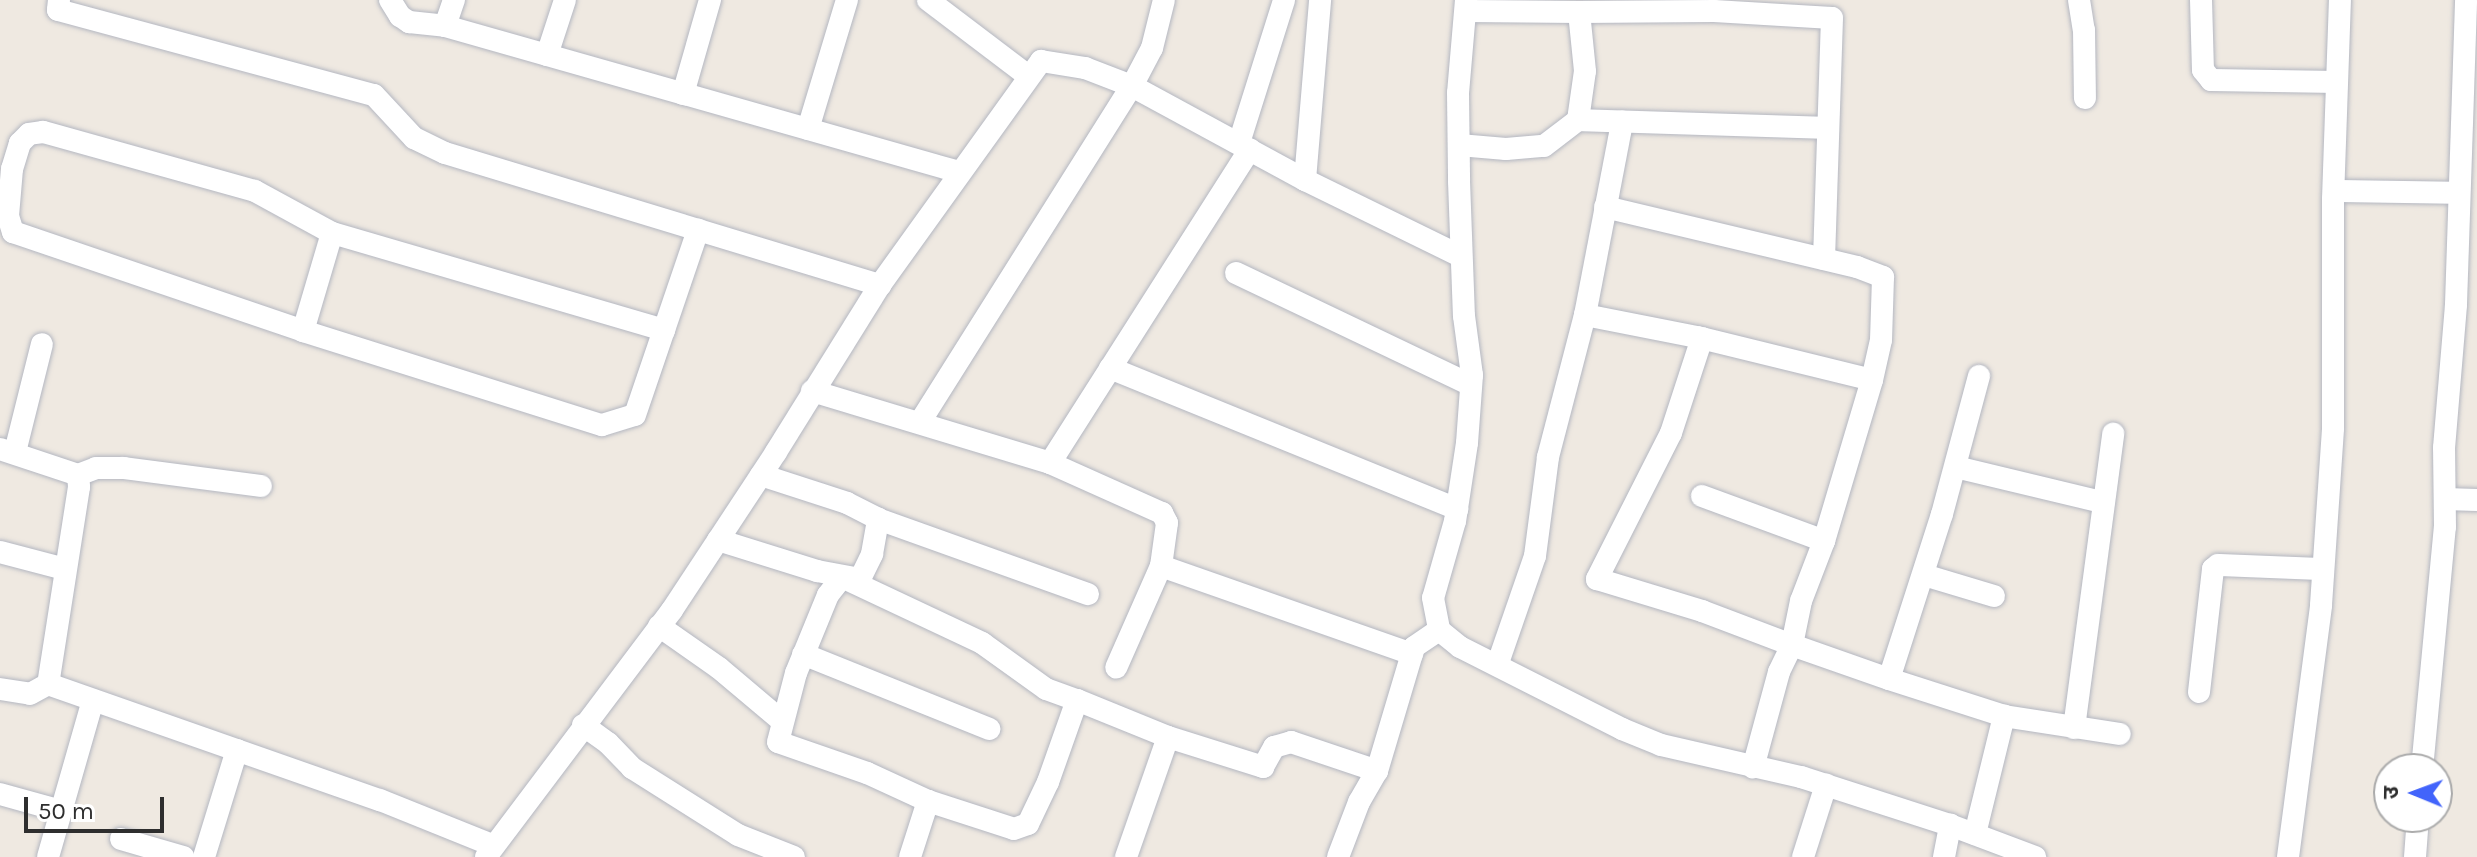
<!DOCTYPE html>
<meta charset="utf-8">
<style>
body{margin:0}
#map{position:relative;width:2477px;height:857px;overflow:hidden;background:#efe9e1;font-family:Karla,"Noto Sans Devanagari",sans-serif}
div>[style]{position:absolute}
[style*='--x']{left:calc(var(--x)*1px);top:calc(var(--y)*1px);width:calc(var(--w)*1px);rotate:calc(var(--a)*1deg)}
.roads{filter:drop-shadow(0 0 2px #b4b7c1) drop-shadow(0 0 2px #b4b7c1)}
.minor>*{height:22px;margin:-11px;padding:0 11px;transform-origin:11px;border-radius:11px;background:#fff}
span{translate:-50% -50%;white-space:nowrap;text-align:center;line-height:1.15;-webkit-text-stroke:6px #fff;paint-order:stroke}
.north{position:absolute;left:2373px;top:753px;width:80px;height:80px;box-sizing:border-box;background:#fff;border:2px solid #ababab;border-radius:50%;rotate:271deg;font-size:22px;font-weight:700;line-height:32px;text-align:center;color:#2e2e2e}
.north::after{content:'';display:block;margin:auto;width:28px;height:36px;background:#4264fb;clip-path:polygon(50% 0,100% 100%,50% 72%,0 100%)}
.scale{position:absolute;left:24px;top:797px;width:140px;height:36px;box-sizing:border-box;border:4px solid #2e2e2e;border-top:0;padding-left:10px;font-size:24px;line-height:28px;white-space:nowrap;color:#2e2e2e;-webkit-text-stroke:6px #fff;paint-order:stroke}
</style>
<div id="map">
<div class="roads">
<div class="minor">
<div style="--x:59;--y:0;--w:10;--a:96"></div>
<div style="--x:58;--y:10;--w:327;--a:15.1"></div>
<div style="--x:374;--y:95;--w:59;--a:47.1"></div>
<div style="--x:414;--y:138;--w:34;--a:26"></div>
<div style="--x:445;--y:153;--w:455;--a:16.9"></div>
<div style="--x:390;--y:0;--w:19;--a:58"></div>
<div style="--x:400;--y:16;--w:11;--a:34"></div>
<div style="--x:409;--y:22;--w:36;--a:6"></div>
<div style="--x:445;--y:26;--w:534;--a:15.86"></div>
<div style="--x:928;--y:0;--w:126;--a:37.2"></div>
<div style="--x:1466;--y:0;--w:93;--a:94.9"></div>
<div style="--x:1458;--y:93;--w:88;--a:89.3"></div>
<div style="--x:1459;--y:181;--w:135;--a:87.9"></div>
<div style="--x:1464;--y:316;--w:60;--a:82.3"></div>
<div style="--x:1472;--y:375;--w:68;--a:94.2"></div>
<div style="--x:1467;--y:443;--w:79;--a:98.7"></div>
<div style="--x:1455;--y:521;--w:80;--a:105.9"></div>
<div style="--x:1433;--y:598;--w:33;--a:79"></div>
<div style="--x:1439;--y:630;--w:27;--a:39"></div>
<div style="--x:1460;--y:647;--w:182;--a:26.8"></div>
<div style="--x:1622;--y:729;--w:42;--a:22.3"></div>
<div style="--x:1661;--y:745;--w:144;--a:12.9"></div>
<div style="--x:1801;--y:777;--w:157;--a:17.9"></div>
<div style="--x:1950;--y:825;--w:91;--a:20.6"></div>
<div style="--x:2079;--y:0;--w:30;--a:81"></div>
<div style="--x:2084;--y:30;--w:68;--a:89.2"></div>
<div style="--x:2201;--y:0;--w:70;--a:88.4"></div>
<div style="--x:2203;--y:70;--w:13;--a:51"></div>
<div style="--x:2211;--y:80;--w:126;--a:0.9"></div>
<div style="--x:1579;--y:12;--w:135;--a:-0.4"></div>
<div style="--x:1714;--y:11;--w:118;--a:3.4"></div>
<div style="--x:1832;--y:18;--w:241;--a:91.9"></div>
<div style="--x:445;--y:26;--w:28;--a:-71"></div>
<div style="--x:547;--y:55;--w:58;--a:-71.9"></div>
<div style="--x:683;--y:94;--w:98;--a:-74"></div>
<div style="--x:1578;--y:120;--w:249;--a:1.8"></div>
<div style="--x:808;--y:129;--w:135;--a:-73.2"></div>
<div style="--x:1239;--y:143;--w:150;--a:-72.5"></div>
<div style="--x:1459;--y:145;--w:47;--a:4.9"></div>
<div style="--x:1506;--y:149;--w:38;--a:-5"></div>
<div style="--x:1544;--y:146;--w:43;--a:-37.4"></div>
<div style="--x:1578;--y:120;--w:49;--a:-81.9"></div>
<div style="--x:1585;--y:71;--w:59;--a:-95.8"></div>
<div style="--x:1579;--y:12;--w:112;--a:-179.5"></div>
<div style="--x:1305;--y:180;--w:181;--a:-85.2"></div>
<div style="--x:2334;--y:191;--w:124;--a:0.9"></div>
<div style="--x:1605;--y:207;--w:259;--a:13.4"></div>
<div style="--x:1857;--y:267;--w:28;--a:21"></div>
<div style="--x:1883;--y:277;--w:63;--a:91.8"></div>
<div style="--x:1881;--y:340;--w:41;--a:102.7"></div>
<div style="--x:1872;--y:380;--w:168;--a:106.6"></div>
<div style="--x:1824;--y:541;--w:64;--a:111"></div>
<div style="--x:1801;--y:601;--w:45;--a:101.6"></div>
<div style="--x:1792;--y:645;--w:103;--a:19.3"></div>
<div style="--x:1236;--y:273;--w:260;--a:25.5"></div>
<div style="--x:1585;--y:315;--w:114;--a:11.1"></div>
<div style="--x:1697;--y:337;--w:180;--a:13.8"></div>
<div style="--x:664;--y:330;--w:346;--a:-163.7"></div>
<div style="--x:332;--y:233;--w:88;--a:-151.4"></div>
<div style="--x:255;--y:191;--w:220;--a:-164.4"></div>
<div style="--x:43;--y:132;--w:14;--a:172"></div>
<div style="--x:29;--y:134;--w:13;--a:135"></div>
<div style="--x:20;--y:143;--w:27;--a:107"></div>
<div style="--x:12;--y:169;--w:47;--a:94.9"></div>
<div style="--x:8;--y:216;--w:17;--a:73"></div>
<div style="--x:13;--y:232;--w:306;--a:18.8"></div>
<div style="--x:303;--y:331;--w:313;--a:17.5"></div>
<div style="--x:602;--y:425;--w:34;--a:-17"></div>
<div style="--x:635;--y:415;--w:90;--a:-71.2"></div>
<div style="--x:664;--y:330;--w:106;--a:-71.2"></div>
<div style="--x:303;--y:331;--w:102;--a:-73.5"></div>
<div style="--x:1702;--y:338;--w:100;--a:108.1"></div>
<div style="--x:1671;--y:433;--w:164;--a:116.9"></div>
<div style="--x:1597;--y:579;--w:110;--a:16.9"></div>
<div style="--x:1702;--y:611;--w:96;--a:20.7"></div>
<div style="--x:1792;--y:645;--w:30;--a:116"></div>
<div style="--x:1779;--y:672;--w:99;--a:105.2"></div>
<div style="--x:1110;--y:368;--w:375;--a:22.1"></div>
<div style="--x:1979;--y:376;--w:143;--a:105"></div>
<div style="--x:1942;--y:514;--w:173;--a:107.8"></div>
<div style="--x:1889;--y:679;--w:121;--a:17.8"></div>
<div style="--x:812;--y:391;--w:249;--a:16.8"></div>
<div style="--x:1050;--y:463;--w:123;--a:24.1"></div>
<div style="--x:1162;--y:513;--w:11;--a:63"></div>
<div style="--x:1167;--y:523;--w:43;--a:97.9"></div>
<div style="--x:1161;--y:566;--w:111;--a:113.8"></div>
<div style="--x:920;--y:422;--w:397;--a:-57.8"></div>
<div style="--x:1132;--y:86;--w:43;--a:-62.2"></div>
<div style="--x:1152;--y:48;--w:49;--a:-76"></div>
<div style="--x:0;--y:449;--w:82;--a:18.4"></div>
<div style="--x:78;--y:475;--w:12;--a:85"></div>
<div style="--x:79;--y:487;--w:199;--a:98.9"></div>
<div style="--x:48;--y:684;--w:352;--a:19.3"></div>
<div style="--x:380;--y:800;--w:121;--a:21.9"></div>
<div style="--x:15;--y:452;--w:111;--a:-76"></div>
<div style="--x:1050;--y:463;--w:372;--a:-57.5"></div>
<div style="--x:1956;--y:467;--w:150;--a:13.5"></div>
<div style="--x:78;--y:475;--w:19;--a:-21"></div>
<div style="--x:96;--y:468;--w:28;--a:0"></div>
<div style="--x:124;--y:468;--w:138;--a:7.5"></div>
<div style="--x:761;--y:475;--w:90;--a:18"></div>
<div style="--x:847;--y:503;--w:35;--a:27"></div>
<div style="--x:878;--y:519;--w:223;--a:19.7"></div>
<div style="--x:1702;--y:496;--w:130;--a:20.2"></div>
<div style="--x:2445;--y:499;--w:32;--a:2"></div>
<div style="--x:718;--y:540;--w:104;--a:17.4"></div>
<div style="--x:817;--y:571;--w:44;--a:10.5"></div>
<div style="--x:860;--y:579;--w:28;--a:-64"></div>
<div style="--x:872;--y:554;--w:36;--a:-80"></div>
<div style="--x:0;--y:552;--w:67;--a:14.7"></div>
<div style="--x:1161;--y:566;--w:266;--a:19.3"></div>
<div style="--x:1924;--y:575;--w:73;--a:16.7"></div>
<div style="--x:659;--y:626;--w:73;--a:35"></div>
<div style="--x:719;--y:668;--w:82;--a:40.1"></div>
<div style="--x:803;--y:654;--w:201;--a:21.9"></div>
<div style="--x:1498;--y:663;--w:113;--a:-70.9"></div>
<div style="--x:1535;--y:556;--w:100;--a:-82.5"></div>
<div style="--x:1548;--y:457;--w:147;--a:-75.4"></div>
<div style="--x:1585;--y:315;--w:197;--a:-79.1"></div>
<div style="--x:0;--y:689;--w:30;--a:9"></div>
<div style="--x:30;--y:694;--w:21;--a:-29"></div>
<div style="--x:2199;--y:692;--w:124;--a:-83.5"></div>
<div style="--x:2213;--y:569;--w:6;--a:-39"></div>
<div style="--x:2218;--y:565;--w:104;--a:2.2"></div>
<div style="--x:583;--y:725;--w:31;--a:36"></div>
<div style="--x:608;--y:743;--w:35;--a:46"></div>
<div style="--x:632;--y:768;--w:125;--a:32.3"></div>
<div style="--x:738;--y:835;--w:60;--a:21.4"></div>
<div style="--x:2074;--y:728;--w:297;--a:-82.4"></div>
<div style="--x:2422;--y:769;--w:243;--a:-84.6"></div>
<div style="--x:2445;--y:527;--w:79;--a:-90.7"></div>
<div style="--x:2444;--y:448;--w:144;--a:-85.2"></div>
<div style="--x:2456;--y:304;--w:304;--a:-88.1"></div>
<div style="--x:0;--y:794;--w:63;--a:15.6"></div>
<div style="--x:928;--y:801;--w:67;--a:-155.3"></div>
<div style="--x:867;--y:773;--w:94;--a:-160.8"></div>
<div style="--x:778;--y:742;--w:71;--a:-75.4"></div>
<div style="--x:796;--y:673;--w:84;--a:-67.7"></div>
<div style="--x:828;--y:595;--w:23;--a:-52"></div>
<div style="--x:842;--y:577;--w:155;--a:25.2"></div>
<div style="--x:982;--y:643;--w:79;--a:35.7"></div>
<div style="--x:1046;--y:689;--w:33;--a:20"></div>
<div style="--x:1975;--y:834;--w:122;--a:-76.2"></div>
<div style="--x:2004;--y:716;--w:117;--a:8.8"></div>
<div style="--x:121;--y:839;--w:65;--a:16.2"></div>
<div style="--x:48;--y:857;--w:163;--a:-74"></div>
<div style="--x:204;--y:857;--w:112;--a:-72.9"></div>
<div style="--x:486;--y:857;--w:309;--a:-53"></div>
<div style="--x:672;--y:610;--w:189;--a:-56.6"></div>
<div style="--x:776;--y:452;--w:197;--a:-58.1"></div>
<div style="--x:880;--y:285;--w:276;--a:-54.3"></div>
<div style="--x:1041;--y:61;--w:45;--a:9"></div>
<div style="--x:1085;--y:68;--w:50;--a:21"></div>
<div style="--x:1132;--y:86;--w:197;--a:28.5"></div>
<div style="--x:1305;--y:180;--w:173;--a:26.1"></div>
<div style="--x:910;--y:857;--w:59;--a:-72.2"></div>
<div style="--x:928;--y:801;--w:90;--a:18"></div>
<div style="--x:1014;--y:829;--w:15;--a:-20"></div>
<div style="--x:1028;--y:824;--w:47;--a:-64.5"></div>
<div style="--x:1048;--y:782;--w:87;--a:-70.5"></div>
<div style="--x:1077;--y:700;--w:98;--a:22.1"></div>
<div style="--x:1168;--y:737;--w:100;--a:17.5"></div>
<div style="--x:1263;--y:767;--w:23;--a:-61"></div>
<div style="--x:1274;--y:747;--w:18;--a:-16"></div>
<div style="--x:1291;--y:742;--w:91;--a:18.6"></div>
<div style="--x:1126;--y:857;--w:127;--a:-70.7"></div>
<div style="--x:1338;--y:857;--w:59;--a:-69.1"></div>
<div style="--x:1359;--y:802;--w:36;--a:-60"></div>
<div style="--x:1377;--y:771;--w:129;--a:-73.4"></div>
<div style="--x:1414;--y:647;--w:30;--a:-34"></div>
<div style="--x:1803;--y:857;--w:76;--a:-72.3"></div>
<div style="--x:1944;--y:857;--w:33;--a:-79"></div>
<div style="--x:2288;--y:857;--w:254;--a:-82.5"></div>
<div style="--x:2321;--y:605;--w:177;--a:-86.1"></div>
<div style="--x:2333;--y:428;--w:229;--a:-90"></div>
<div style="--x:2333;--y:199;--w:199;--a:-88"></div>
<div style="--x:2415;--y:857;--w:40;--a:-85.7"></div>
</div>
</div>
<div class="north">उ</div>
<div class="scale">50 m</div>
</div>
